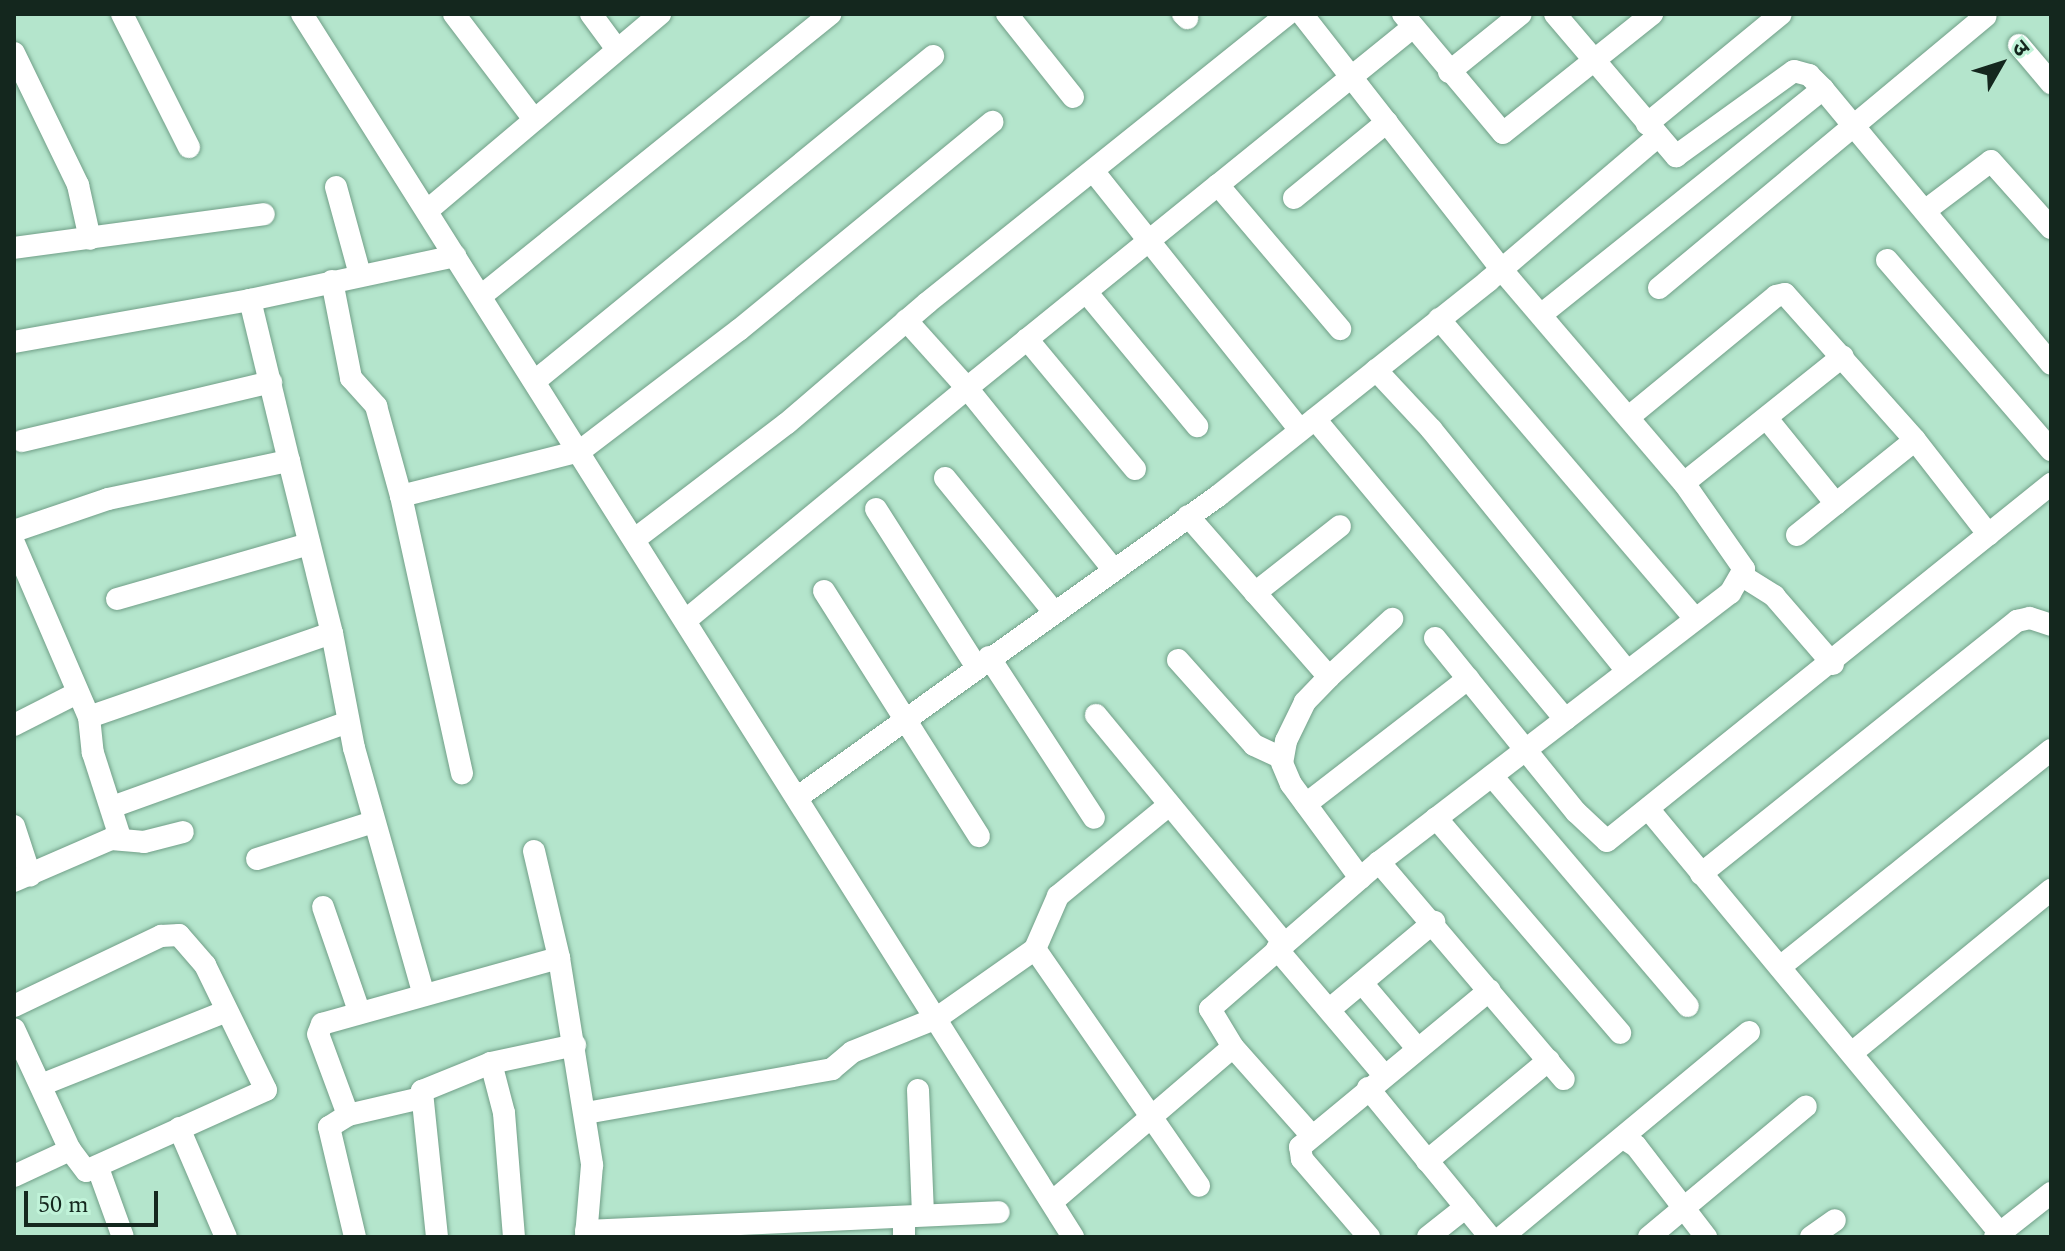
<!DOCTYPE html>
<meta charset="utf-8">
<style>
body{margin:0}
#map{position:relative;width:2065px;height:1251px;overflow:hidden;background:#b4e5cc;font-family:Spectral,"Noto Sans Devanagari",serif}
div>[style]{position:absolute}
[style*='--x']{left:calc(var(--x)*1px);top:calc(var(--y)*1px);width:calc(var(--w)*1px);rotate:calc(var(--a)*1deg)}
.roads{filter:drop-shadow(0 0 2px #719f88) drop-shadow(0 0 2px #719f88)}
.minor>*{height:22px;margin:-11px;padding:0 11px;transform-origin:11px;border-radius:11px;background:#fff}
span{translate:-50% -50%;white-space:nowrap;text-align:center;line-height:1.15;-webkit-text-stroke:6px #c1f3d9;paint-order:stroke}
.frame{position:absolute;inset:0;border:16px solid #14271e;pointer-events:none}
.north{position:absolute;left:1961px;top:24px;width:80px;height:80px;-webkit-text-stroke:6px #c1f3d9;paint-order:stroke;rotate:51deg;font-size:22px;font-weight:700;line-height:32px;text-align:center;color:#14271e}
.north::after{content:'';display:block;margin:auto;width:28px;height:36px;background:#14271e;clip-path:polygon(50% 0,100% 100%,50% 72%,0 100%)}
.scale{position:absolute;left:24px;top:1191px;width:134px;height:36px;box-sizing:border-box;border:4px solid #14271e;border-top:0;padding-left:10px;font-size:24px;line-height:28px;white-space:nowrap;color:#14271e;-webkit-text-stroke:6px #c1f3d9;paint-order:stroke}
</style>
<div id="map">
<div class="roads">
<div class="minor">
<div style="--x:122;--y:14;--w:149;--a:63.3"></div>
<div style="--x:302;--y:14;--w:1446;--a:57.77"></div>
<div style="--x:454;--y:14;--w:131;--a:52.8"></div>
<div style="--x:591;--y:14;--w:42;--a:53.7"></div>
<div style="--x:1007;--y:14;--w:106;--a:51.5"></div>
<div style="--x:1183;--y:14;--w:6;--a:45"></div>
<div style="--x:1302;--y:14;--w:323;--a:52"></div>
<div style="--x:1501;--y:269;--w:282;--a:49.5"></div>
<div style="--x:1684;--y:483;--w:105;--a:55.1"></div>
<div style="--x:1744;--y:569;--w:28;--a:120"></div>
<div style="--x:1730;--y:593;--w:442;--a:142.5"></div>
<div style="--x:1379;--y:862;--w:224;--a:139"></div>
<div style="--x:1210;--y:1009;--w:44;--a:58.8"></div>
<div style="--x:1233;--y:1047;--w:119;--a:48.4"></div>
<div style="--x:1403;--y:14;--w:155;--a:50"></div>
<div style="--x:1503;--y:133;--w:191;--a:-38.6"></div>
<div style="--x:1555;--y:14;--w:187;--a:49.6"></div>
<div style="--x:1676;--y:156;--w:145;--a:-35.8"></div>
<div style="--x:1794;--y:71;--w:16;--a:15"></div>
<div style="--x:1809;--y:75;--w:20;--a:45"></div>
<div style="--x:2019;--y:45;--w:50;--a:49.9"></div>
<div style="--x:14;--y:53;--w:147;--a:64.1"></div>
<div style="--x:78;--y:185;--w:55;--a:77.5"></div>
<div style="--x:1449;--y:72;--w:92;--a:-38.9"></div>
<div style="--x:1647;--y:124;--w:173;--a:-39.4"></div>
<div style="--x:1094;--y:172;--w:330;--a:51.4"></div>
<div style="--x:1218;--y:185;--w:251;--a:-39"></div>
<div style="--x:336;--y:187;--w:91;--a:74.7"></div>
<div style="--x:1294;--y:198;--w:120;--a:-39.3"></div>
<div style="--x:428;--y:210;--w:304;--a:-40.2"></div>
<div style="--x:1926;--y:210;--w:81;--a:-37"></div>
<div style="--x:1991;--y:161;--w:90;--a:48.2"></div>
<div style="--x:14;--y:248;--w:252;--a:-7.7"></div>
<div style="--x:1887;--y:260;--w:251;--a:49.2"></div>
<div style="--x:332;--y:281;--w:99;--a:78.9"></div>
<div style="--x:351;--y:378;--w:38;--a:48"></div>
<div style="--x:376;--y:406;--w:93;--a:74.5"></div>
<div style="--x:401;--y:496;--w:284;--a:77.6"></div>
<div style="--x:1659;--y:288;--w:425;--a:-39.8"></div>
<div style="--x:1087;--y:293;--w:173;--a:50.4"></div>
<div style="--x:481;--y:296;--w:449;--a:-38.9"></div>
<div style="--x:250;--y:300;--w:210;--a:-12.1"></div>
<div style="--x:1542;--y:314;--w:360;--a:-38.7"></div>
<div style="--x:1823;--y:89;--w:357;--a:50.3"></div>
<div style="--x:1439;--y:319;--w:394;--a:49.5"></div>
<div style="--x:1027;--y:339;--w:169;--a:50.3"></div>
<div style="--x:14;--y:342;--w:240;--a:-10.1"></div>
<div style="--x:250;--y:300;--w:166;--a:76.4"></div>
<div style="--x:1376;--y:370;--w:81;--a:47"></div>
<div style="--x:1431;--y:429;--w:310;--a:51"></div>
<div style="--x:535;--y:381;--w:514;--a:-39.23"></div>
<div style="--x:1630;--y:416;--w:189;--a:-39.4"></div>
<div style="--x:1776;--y:296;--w:9;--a:-13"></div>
<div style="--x:1785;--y:294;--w:195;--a:48.3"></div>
<div style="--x:1915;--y:440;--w:120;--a:52.1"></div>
<div style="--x:1315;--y:419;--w:391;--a:50.2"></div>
<div style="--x:1768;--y:420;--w:108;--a:51"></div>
<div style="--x:22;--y:441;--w:256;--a:-13.3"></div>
<div style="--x:945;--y:478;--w:173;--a:50.9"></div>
<div style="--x:1684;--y:483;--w:203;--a:-38.6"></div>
<div style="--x:401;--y:496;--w:185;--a:-14.1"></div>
<div style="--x:580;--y:451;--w:200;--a:-37.3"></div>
<div style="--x:739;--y:330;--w:328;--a:-39.4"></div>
<div style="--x:876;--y:509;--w:186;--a:57.5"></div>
<div style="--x:1188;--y:516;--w:214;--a:48.8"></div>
<div style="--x:1329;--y:677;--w:35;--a:134"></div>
<div style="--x:1305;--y:702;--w:43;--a:116"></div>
<div style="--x:1286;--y:741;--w:22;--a:100"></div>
<div style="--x:1282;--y:763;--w:23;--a:67"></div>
<div style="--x:1291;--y:784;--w:117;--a:53.7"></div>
<div style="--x:14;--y:531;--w:99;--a:-18.8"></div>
<div style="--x:108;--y:499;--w:185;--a:-11.9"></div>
<div style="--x:289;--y:461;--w:177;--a:76"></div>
<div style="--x:1797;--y:535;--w:151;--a:-38.8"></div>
<div style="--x:635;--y:539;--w:190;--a:-37.3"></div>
<div style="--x:786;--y:424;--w:186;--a:-40.6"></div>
<div style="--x:927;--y:303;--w:462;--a:-38.7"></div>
<div style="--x:14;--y:543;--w:189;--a:66.7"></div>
<div style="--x:89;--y:717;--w:36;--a:84"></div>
<div style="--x:93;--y:753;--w:88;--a:72.2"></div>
<div style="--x:1113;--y:569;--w:233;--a:-128.9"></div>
<div style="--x:967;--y:388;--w:323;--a:-39"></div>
<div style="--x:1218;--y:185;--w:189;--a:49.7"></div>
<div style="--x:1744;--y:577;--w:36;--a:32"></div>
<div style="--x:1774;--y:596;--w:90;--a:49.1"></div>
<div style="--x:824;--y:591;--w:290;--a:57.7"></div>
<div style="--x:1255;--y:593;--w:108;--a:-38.2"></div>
<div style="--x:117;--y:599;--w:200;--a:-16"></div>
<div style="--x:686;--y:620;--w:364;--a:-39.5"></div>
<div style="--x:967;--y:388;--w:91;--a:-131.9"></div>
<div style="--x:1435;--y:638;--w:224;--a:51"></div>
<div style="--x:1576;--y:812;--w:42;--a:43.1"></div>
<div style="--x:1607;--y:841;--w:570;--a:-38.8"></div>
<div style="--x:989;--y:657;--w:192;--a:56.9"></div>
<div style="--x:1178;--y:660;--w:114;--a:48.2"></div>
<div style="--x:1254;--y:745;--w:31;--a:25"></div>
<div style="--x:1329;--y:677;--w:86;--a:-42.6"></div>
<div style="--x:1096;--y:715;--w:296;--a:50.5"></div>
<div style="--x:89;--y:717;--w:257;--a:-19.1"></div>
<div style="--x:332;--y:633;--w:117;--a:79.2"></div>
<div style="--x:354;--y:748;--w:254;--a:74.2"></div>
<div style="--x:14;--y:725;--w:68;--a:-26.9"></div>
<div style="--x:1492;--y:776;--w:302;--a:49.6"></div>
<div style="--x:798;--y:797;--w:517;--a:-35.63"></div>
<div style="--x:1218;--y:496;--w:345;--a:-38.5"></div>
<div style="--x:1488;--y:281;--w:222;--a:-40.4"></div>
<div style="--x:1306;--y:804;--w:205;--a:-37.7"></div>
<div style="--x:112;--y:807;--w:251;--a:-19.8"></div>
<div style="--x:1650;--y:811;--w:553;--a:50.35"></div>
<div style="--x:1436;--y:818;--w:283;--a:49.4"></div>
<div style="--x:14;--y:826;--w:52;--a:71.9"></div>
<div style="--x:534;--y:851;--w:110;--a:76.8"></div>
<div style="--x:257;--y:859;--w:122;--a:-17.7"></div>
<div style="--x:1379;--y:862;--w:285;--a:49.6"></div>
<div style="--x:1701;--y:874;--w:405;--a:-38.7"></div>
<div style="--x:2017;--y:621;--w:13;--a:-13"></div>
<div style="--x:2030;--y:618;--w:22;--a:18"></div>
<div style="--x:14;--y:881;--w:106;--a:-23.4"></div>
<div style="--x:111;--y:839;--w:33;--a:5"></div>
<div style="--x:144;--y:842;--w:40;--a:-14.4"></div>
<div style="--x:323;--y:907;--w:110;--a:70.9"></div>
<div style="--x:1035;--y:949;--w:58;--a:-66.5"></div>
<div style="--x:1058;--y:896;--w:144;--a:-39.3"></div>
<div style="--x:1277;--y:949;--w:165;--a:49.7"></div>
<div style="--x:1780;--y:967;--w:347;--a:-38.7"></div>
<div style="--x:1362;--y:983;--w:85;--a:49.8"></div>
<div style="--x:14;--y:1006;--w:163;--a:-25.5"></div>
<div style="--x:161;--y:936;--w:18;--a:-3"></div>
<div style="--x:179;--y:935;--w:40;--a:49"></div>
<div style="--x:205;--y:965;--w:139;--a:64"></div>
<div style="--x:266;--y:1090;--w:197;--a:155.8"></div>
<div style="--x:86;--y:1171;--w:26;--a:-127"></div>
<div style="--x:70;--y:1150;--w:133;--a:-114.8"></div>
<div style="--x:1330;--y:1009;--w:136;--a:-39.9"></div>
<div style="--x:1853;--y:1052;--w:256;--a:-39.3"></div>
<div style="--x:491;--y:1063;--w:52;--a:75.4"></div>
<div style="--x:504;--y:1113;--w:124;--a:85.4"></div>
<div style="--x:41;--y:1085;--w:200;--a:-21.7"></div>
<div style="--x:1368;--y:1088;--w:193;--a:50.7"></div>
<div style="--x:918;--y:1090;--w:125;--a:87.7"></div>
<div style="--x:586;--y:1113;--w:250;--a:-10.1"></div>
<div style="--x:832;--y:1069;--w:26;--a:-40"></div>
<div style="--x:852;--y:1052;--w:92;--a:-21.8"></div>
<div style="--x:937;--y:1018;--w:120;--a:-35.1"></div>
<div style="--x:1035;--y:949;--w:288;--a:55.3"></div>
<div style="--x:348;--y:1115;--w:86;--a:-110.3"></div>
<div style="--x:318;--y:1034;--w:11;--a:-68"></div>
<div style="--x:322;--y:1024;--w:246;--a:-15.6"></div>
<div style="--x:559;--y:958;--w:210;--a:80.9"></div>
<div style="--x:592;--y:1165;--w:72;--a:94.8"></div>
<div style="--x:179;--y:1128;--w:119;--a:66.7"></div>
<div style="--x:1623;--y:1138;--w:15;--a:32"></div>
<div style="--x:1636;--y:1146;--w:115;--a:52.4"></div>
<div style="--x:1427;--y:1161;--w:158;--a:-39.6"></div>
<div style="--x:98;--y:1168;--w:73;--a:70.1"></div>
<div style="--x:14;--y:1176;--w:62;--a:-24.9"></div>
<div style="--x:1052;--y:1202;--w:238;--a:-40.6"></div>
<div style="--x:904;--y:1217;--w:20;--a:90"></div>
<div style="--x:586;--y:1231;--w:413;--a:-2.6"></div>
<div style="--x:355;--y:1237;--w:113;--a:-103.3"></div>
<div style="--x:329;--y:1127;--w:22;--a:-32"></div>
<div style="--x:348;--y:1115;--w:75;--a:-13.1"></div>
<div style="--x:437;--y:1237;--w:147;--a:-95.9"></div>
<div style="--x:422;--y:1091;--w:74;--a:-22.1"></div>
<div style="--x:491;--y:1063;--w:86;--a:-12.1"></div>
<div style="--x:1369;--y:1237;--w:103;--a:-130.7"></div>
<div style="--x:1302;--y:1159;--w:12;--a:-99"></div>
<div style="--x:1300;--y:1147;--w:246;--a:-39.6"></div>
<div style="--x:1428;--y:1237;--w:48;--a:-38.3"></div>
<div style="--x:1502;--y:1237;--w:321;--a:-39.7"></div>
<div style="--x:1649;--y:1237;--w:204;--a:-39.8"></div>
<div style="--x:1811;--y:1237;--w:29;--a:-35"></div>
<div style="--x:1995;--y:1237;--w:71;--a:-38.2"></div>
</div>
</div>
<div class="frame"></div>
<div class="north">उ</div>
<div class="scale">50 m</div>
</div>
